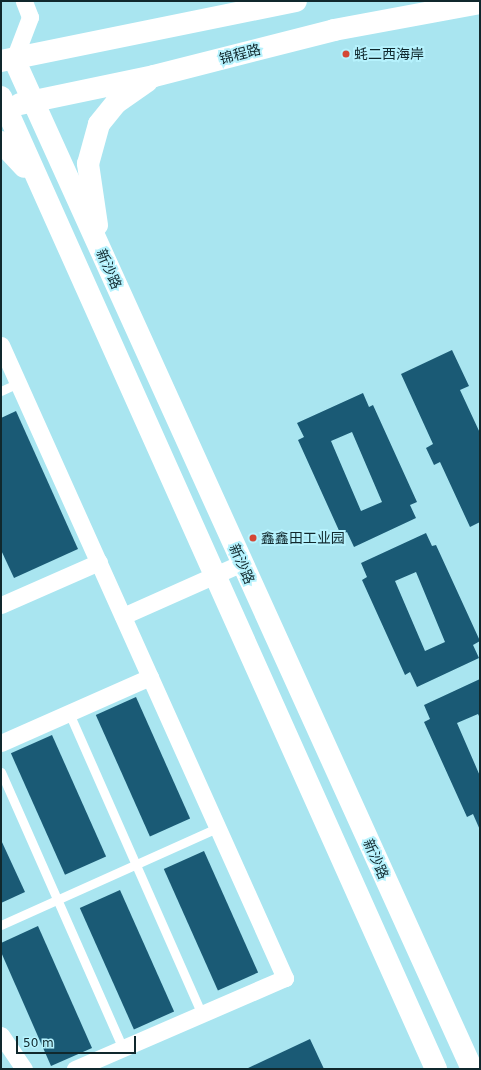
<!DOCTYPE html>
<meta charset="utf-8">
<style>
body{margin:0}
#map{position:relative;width:481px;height:1070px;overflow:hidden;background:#a9e5f0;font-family:"DejaVu Sans","Noto Sans SC",sans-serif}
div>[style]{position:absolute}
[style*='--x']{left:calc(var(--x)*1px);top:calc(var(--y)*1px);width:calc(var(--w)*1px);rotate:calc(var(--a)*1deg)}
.building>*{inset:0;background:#1a5a75;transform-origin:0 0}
.lane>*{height:9px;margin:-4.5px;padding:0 4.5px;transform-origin:4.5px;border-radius:4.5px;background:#fff}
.street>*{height:17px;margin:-8.5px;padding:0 8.5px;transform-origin:8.5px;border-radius:8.5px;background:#fff}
.secondary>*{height:22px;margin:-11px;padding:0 11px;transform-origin:11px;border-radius:11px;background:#fff}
.dots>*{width:11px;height:11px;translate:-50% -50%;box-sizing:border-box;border:2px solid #b6f2fd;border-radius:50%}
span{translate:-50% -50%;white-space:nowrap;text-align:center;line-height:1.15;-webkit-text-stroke:4px #b6f2fd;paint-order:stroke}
.street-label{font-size:14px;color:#10282d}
.poi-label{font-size:14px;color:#10282d}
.left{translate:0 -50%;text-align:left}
.frame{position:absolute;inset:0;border:2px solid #10282d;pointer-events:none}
.scale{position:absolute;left:16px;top:1036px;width:120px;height:18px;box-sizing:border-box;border:2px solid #10282d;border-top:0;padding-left:5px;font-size:12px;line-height:14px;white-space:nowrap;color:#10282d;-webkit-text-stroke:3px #b6f2fd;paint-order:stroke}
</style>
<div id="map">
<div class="building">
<div style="clip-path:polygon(452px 350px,469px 386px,460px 390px,480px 433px,480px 522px,470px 527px,440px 462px,434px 465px,426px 448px,433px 444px,401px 374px)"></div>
<div style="clip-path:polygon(evenodd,363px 393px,369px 407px,373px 405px,417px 502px,410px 505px,416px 518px,354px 547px,347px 532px,341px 535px,298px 440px,304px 437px,297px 423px,363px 393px,352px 432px,382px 502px,361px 511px,331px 441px,352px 432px)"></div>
<div style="clip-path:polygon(16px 411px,78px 549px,14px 578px,1px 550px,1px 418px)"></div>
<div style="clip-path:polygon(evenodd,426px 533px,432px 546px,436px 545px,480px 641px,473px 645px,479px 658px,417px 687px,410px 672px,405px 675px,362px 580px,367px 577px,361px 563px,426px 533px,416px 572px,445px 642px,425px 651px,395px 581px,416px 572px)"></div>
<div style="clip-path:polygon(480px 679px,480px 718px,478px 714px,457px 723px,480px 776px,480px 830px,473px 814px,467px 817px,424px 722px,430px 719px,424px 705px)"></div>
<div style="left:136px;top:697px;width:133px;height:44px;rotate:66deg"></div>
<div style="left:52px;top:735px;width:133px;height:45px;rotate:66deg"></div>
<div style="clip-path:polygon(1px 840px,25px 892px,1px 903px)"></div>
<div style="left:204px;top:851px;width:133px;height:44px;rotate:66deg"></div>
<div style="left:120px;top:890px;width:133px;height:44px;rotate:66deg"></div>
<div style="clip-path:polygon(38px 926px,92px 1048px,51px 1066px,1px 952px,1px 943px)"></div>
<div style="clip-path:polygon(310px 1039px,324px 1069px,246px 1069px)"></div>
</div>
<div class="lane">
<div style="--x:1;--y:391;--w:19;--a:-25"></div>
<div style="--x:69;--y:713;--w:329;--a:66.2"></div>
<div style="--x:1;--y:772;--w:302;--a:66.2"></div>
<div style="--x:1;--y:925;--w:237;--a:-24.2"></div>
</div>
<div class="street">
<div style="--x:14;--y:59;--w:45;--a:-69.1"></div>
<div style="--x:30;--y:17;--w:17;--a:-111"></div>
<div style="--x:1;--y:345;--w:694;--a:65.84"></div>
<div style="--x:285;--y:978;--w:229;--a:156.6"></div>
<div style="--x:1;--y:605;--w:107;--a:-23.7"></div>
<div style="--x:123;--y:616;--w:130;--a:-24"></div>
<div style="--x:1;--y:743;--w:163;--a:-23.9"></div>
<div style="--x:1;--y:1035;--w:41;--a:55.9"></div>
</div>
<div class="secondary">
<div style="--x:14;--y:59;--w:1109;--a:65.61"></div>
<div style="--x:1;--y:61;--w:301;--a:-11.5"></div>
<div style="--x:1;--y:97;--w:1065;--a:65.89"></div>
<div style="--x:20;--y:104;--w:137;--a:-11.8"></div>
<div style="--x:154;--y:76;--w:186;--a:-14.3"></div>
<div style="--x:334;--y:30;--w:148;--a:-10.5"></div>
<div style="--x:1;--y:142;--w:34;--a:47"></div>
<div style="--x:97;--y:225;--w:62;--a:-98.4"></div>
<div style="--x:88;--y:164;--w:41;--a:-74.6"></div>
<div style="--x:99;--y:124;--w:27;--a:-51"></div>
<div style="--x:116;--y:103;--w:38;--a:-35"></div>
</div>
<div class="dots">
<div style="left:346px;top:54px;background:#d44735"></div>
<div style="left:253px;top:538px;background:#d44735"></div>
</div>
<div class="street-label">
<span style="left:240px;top:54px;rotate:-14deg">锦程路</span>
<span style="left:109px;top:269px;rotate:66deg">新沙路</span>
<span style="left:242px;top:564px;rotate:66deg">新沙路</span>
<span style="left:376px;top:859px;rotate:66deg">新沙路</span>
</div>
<div class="poi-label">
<span class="left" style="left:354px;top:54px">蚝二西海岸</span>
<span class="left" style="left:261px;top:538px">鑫鑫田工业园</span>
</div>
<div class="frame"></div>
<div class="scale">50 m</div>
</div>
